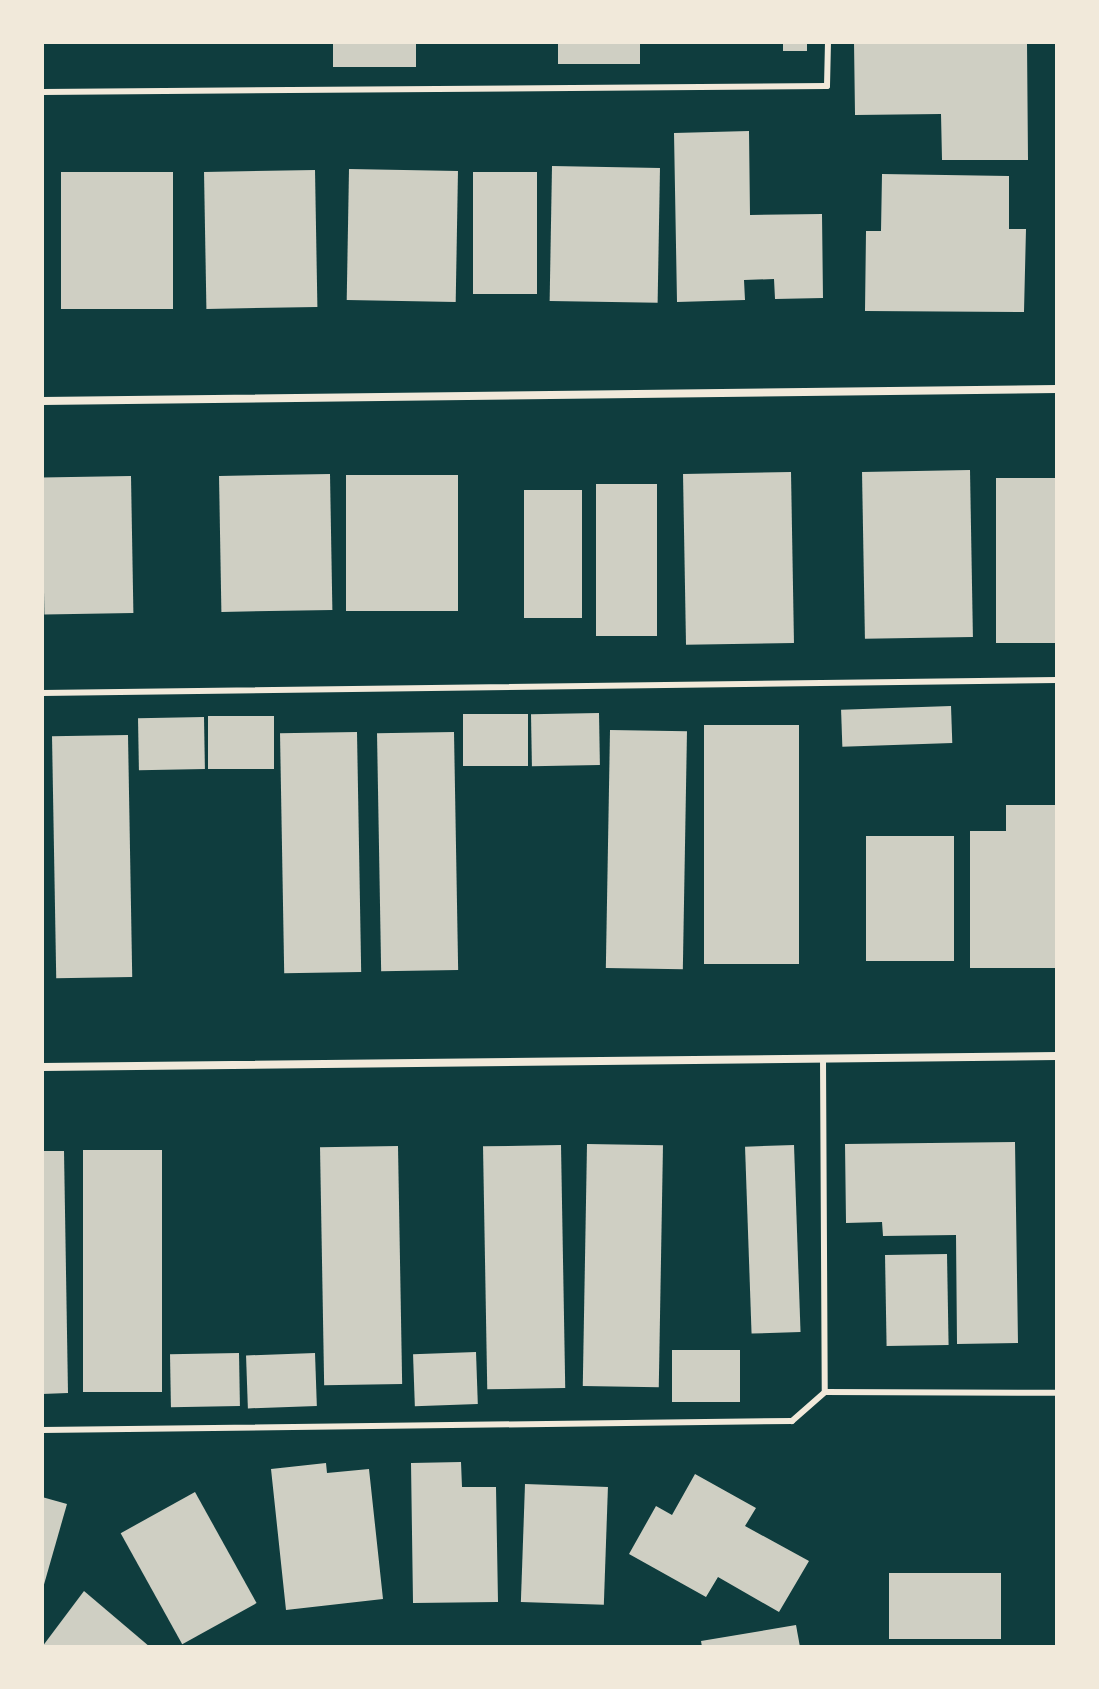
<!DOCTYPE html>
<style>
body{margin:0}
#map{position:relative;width:1099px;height:1689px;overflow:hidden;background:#0f3d3e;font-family:Rubik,sans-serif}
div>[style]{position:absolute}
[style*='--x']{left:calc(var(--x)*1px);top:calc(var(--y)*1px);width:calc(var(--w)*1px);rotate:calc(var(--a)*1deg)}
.building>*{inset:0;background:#cfcfc3;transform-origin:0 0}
.service>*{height:6px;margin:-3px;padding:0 3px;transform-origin:3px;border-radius:3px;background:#f1e9da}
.minor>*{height:8px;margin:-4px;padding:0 4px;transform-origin:4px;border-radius:4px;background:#f1e9da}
span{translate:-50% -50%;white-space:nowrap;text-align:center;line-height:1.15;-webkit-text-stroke:8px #f1e9da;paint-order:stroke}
.frame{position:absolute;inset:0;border:44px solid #f1e9da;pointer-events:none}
</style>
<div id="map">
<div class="building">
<div style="left:333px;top:42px;width:83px;height:25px"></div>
<div style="left:558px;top:42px;width:82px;height:22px"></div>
<div style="left:783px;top:42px;width:24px;height:9px"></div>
<div style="clip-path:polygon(854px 42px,1027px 42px,1028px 160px,942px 160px,941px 114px,855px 115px)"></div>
<div style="clip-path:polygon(749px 131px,750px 215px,822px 214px,823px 298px,775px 299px,774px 279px,744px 280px,745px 300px,677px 302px,674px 133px)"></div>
<div style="left:552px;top:166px;width:108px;height:135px;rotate:1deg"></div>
<div style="left:349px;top:169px;width:109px;height:131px;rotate:1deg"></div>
<div style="left:315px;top:170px;width:137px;height:111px;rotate:89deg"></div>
<div style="left:173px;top:172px;width:137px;height:112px;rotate:90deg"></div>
<div style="left:473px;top:172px;width:64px;height:122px"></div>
<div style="clip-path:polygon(882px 174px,1009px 176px,1009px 229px,1026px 229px,1024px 312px,865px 311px,866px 231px,881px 231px)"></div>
<div style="left:970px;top:470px;width:167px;height:108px;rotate:89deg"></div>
<div style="left:791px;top:472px;width:171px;height:108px;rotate:89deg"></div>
<div style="left:330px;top:474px;width:136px;height:111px;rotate:89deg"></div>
<div style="left:458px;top:475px;width:136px;height:112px;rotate:90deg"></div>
<div style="left:131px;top:476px;width:137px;height:89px;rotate:89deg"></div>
<div style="left:996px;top:478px;width:61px;height:165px"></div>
<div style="left:596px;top:484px;width:61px;height:152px"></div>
<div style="left:524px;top:490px;width:58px;height:128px"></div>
<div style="left:951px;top:706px;width:37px;height:110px;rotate:88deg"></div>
<div style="left:599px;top:713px;width:52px;height:68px;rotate:89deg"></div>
<div style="left:463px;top:714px;width:65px;height:52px"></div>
<div style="left:274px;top:716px;width:53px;height:66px;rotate:90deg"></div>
<div style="left:204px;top:717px;width:52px;height:66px;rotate:89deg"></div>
<div style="left:799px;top:725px;width:239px;height:95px;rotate:90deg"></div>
<div style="left:610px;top:730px;width:77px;height:238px;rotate:1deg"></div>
<div style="left:357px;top:732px;width:240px;height:77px;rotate:89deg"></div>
<div style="left:454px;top:732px;width:238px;height:77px;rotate:89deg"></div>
<div style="left:128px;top:735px;width:242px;height:76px;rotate:89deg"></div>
<div style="clip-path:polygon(1006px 805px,1057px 805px,1057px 968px,970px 968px,970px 831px,1006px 831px)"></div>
<div style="left:954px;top:836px;width:125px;height:88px;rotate:90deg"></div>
<div style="clip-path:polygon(1015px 1142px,1018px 1343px,957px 1344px,956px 1235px,883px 1236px,882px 1222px,846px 1223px,845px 1144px)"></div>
<div style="left:587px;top:1144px;width:76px;height:242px;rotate:1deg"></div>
<div style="left:561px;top:1145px;width:243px;height:78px;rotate:89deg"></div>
<div style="left:794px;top:1145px;width:187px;height:49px;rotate:88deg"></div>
<div style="left:398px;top:1146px;width:238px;height:78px;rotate:89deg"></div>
<div style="left:162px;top:1150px;width:242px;height:79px;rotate:90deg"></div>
<div style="clip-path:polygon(42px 1151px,64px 1151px,68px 1393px,42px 1394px)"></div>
<div style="left:947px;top:1254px;width:91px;height:62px;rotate:89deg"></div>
<div style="left:672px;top:1350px;width:68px;height:52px"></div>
<div style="left:476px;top:1352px;width:52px;height:63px;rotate:88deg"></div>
<div style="left:239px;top:1353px;width:53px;height:69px;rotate:89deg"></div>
<div style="left:315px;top:1353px;width:53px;height:69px;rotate:88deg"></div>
<div style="clip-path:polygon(461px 1462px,462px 1487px,496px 1487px,498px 1602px,413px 1603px,411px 1463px)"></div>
<div style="clip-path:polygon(326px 1463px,327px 1473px,369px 1469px,383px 1599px,286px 1610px,271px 1469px)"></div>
<div style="clip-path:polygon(695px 1474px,756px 1508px,745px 1526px,809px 1561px,779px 1612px,718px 1577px,706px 1597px,629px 1554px,656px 1506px,672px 1515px)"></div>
<div style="left:525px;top:1484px;width:83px;height:118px;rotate:2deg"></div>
<div style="left:195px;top:1492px;width:127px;height:85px;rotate:61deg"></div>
<div style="clip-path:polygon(42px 1497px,67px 1504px,43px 1588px,42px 1588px)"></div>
<div style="left:889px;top:1573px;width:112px;height:66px"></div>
<div style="clip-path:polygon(84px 1591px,150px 1647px,42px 1647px)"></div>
<div style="clip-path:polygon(796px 1625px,800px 1647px,702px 1647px,701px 1641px)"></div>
</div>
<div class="service">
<div style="--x:42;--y:92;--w:785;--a:-0.44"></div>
<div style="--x:827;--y:86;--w:44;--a:-88.7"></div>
<div style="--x:42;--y:693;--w:1015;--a:-0.73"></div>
<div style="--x:823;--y:1059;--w:333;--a:89.7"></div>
<div style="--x:825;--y:1392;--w:232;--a:0.2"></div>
<div style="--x:42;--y:1430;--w:750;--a:-0.69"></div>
<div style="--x:792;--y:1421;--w:44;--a:-41.3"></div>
</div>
<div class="minor">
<div style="--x:42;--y:401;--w:1015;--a:-0.68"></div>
<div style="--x:42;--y:1067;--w:1015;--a:-0.62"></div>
</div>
<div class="frame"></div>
</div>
